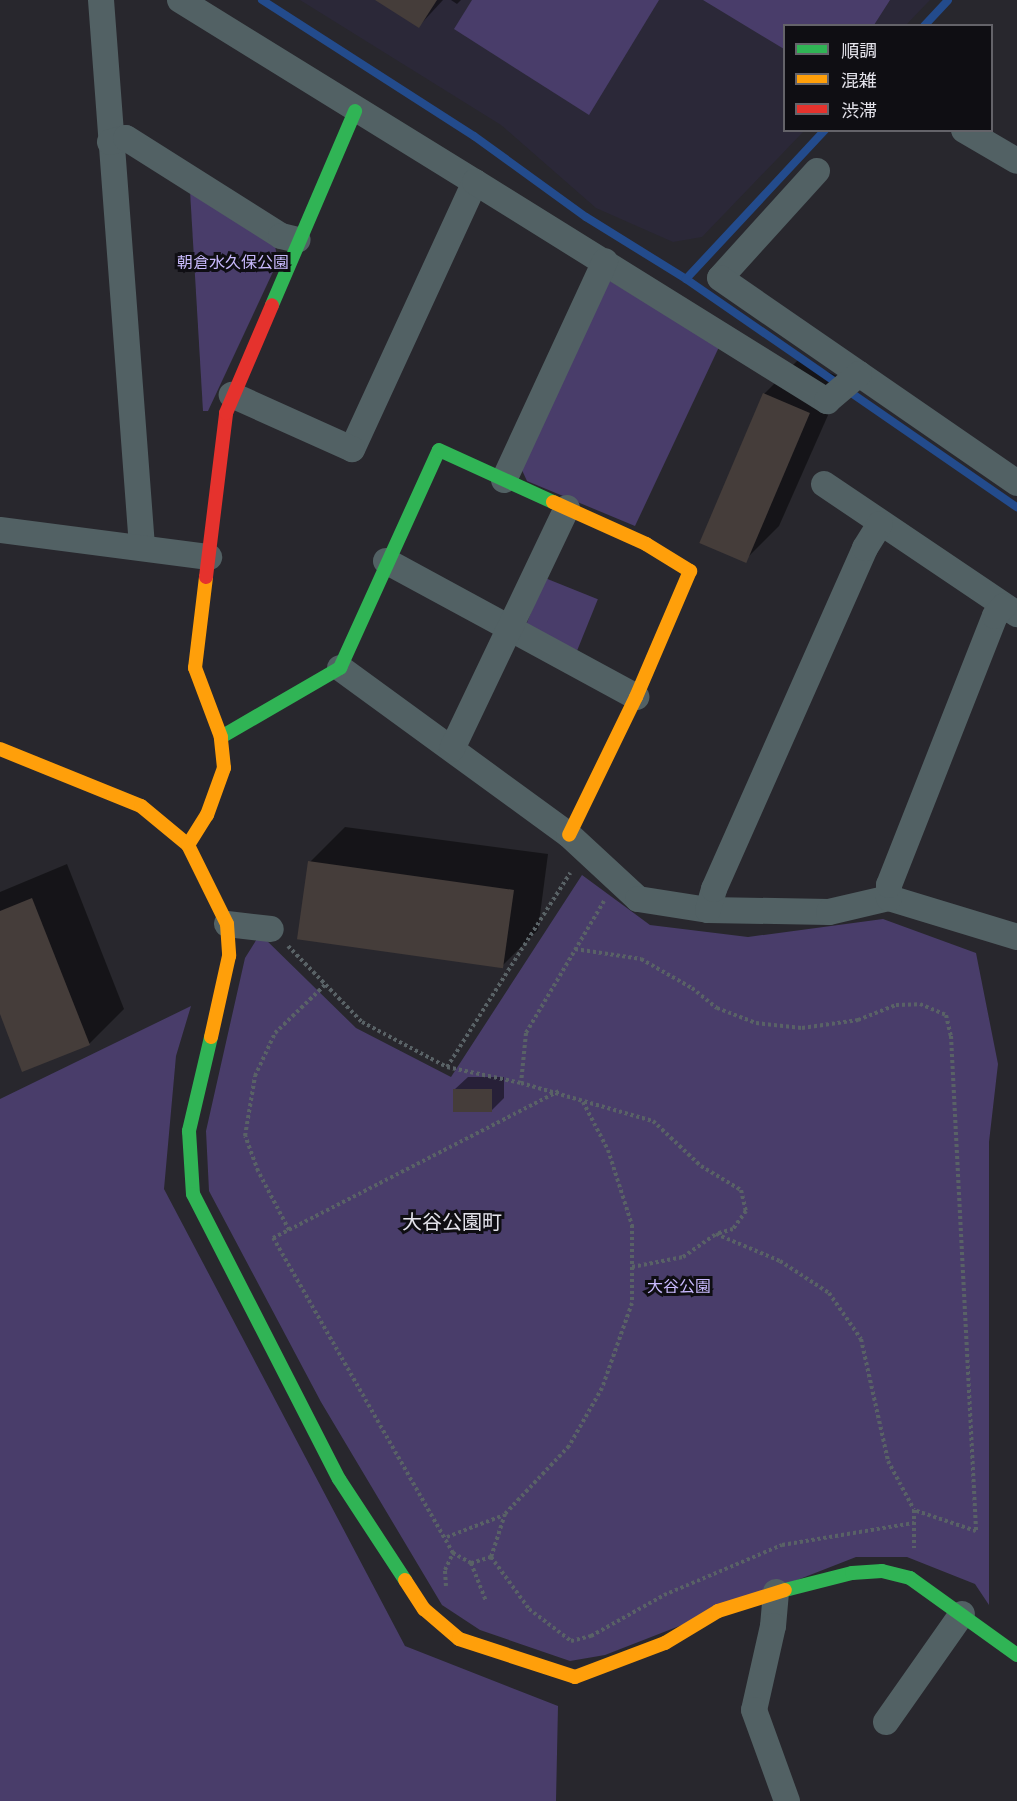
<!DOCTYPE html>
<meta charset="utf-8">
<style>
body{margin:0}
#map{position:relative;width:1017px;height:1801px;overflow:hidden;background:#28272d;font-family:Raleway,"Noto Sans JP",sans-serif}
div>[style]{position:absolute}
[style*='--x']{left:calc(var(--x)*1px);top:calc(var(--y)*1px);width:calc(var(--w)*1px);rotate:calc(var(--a)*1deg)}
.built>*{inset:0;background:#2b2838}
.green>*{inset:0;background:#493d6a;transform-origin:0 0}
.shadow>*{inset:0;background:#0007}
.stream>*{height:8px;margin:-4px;padding:0 4px;transform-origin:4px;border-radius:4px;background:#234b8c}
.building>*{inset:0;background:#453d3a;transform-origin:0 0}
.path>*{height:4px;margin-top:-2px;transform-origin:0;background:repeating-linear-gradient(90deg,#596266 0 3px,transparent 0 6px)}
.street>*{height:26px;margin:-13px;padding:0 13px;transform-origin:13px;border-radius:13px;background:#526164}
.fast>*{height:14px;margin:-7px;padding:0 7px;transform-origin:7px;border-radius:7px;background:#30b455}
.slow>*{height:14px;margin:-7px;padding:0 7px;transform-origin:7px;border-radius:7px;background:#ff9f0a}
.jam>*{height:14px;margin:-7px;padding:0 7px;transform-origin:7px;border-radius:7px;background:#e5322d}
span{translate:-50% -50%;white-space:nowrap;text-align:center;line-height:1.15;-webkit-text-stroke:6px #0f0e13;paint-order:stroke}
.park-label{font-size:16px;color:#c8b9fc}
.quarter-label{font-size:20px;color:#e4e3eb}
.legend{position:absolute;left:783px;top:24px;width:210px;height:108px;box-sizing:border-box;background:#0f0e13;border:2px solid #646369;margin:0;padding:8px 10px;list-style:none;font-size:18px;color:#e4e3eb}
.legend li{display:flex;align-items:center;gap:12px;height:30px}
.legend b{width:30px;border:2px solid #646369}
</style>
<div id="map">
<div class="built">
<div style="clip-path:polygon(300px 0,930px 0,906px 25px,784px 26px,784px 130px,804px 131px,702px 237px,673px 242px,596px 208px,501px 125px)"></div>
</div>
<div class="green">
<div style="clip-path:polygon(472px 0,659px 0,589px 115px,454px 29px)"></div>
<div style="clip-path:polygon(703px 0,890px 0,874px 25px,784px 26px,784px 49px)"></div>
<div style="clip-path:polygon(190px 191px,274px 241px,278px 261px,208px 411px,203px 411px)"></div>
<div style="clip-path:polygon(607px 279px,719px 347px,635px 526px,527px 481px,521px 468px)"></div>
<div style="left:545px;top:578px;width:57px;height:55px;rotate:22deg"></div>
<div style="clip-path:polygon(582px 875px,650px 925px,748px 937px,883px 919px,976px 953px,998px 1064px,989px 1142px,989px 1605px,975px 1584px,907px 1557px,856px 1557px,605px 1655px,570px 1661px,480px 1630px,442px 1605px,321px 1402px,209px 1191px,206px 1131px,245px 958px,260px 934px,356px 1028px,451px 1077px)"></div>
<div style="clip-path:polygon(191px 1006px,176px 1056px,164px 1189px,405px 1646px,558px 1706px,556px 1801px,0 1801px,0 1099px)"></div>
</div>
<div class="shadow">
<div style="clip-path:polygon(378px 0,443px 0,419px 26px)"></div>
<div style="clip-path:polygon(451px 0,461px 0,457px 4px)"></div>
<div style="clip-path:polygon(799px 359px,844px 379px,779px 526px,744px 561px,764px 394px)"></div>
<div style="clip-path:polygon(345px 827px,548px 854px,538px 930px,503px 965px,310px 862px)"></div>
<div style="clip-path:polygon(67px 864px,124px 1009px,89px 1044px,0 1010px,0 892px)"></div>
<div style="clip-path:polygon(468px 1077px,504px 1077px,504px 1098px,491px 1111px,454px 1090px)"></div>
</div>
<div class="stream">
<div style="--x:262;--y:0;--w:252;--a:32.7"></div>
<div style="--x:474;--y:136;--w:138;--a:35.9"></div>
<div style="--x:586;--y:217;--w:118;--a:31.8"></div>
<div style="--x:686;--y:279;--w:402;--a:34.6"></div>
<div style="--x:924;--y:26;--w:35;--a:-47"></div>
<div style="--x:686;--y:279;--w:204;--a:-47"></div>
</div>
<div class="building">
<div style="clip-path:polygon(375px 0,437px 0,419px 28px)"></div>
<div style="left:763px;top:393px;width:51px;height:163px;rotate:23deg"></div>
<div style="left:308px;top:861px;width:208px;height:79px;rotate:8deg"></div>
<div style="clip-path:polygon(32px 898px,90px 1045px,22px 1072px,0 1014px,0 911px)"></div>
<div style="left:453px;top:1089px;width:39px;height:23px"></div>
</div>
<div class="path">
<div style="--x:604;--y:901;--w:153;--a:120.6"></div>
<div style="--x:526;--y:1033;--w:50;--a:95.7"></div>
<div style="--x:521;--y:1083;--w:137;--a:16.1"></div>
<div style="--x:653;--y:1121;--w:66;--a:43.2"></div>
<div style="--x:701;--y:1166;--w:47;--a:31"></div>
<div style="--x:741;--y:1190;--w:22;--a:77"></div>
<div style="--x:746;--y:1211;--w:22;--a:126"></div>
<div style="--x:733;--y:1229;--w:18;--a:164"></div>
<div style="--x:716;--y:1234;--w:69;--a:22.9"></div>
<div style="--x:780;--y:1261;--w:59;--a:33.1"></div>
<div style="--x:829;--y:1293;--w:56;--a:55.2"></div>
<div style="--x:861;--y:1339;--w:125;--a:77.5"></div>
<div style="--x:888;--y:1461;--w:55;--a:62"></div>
<div style="--x:914;--y:1510;--w:38;--a:90"></div>
<div style="--x:288;--y:946;--w:106;--a:45.8"></div>
<div style="--x:362;--y:1022;--w:96;--a:27.9"></div>
<div style="--x:447;--y:1067;--w:76;--a:12.2"></div>
<div style="--x:575;--y:949;--w:67;--a:8.6"></div>
<div style="--x:641;--y:959;--w:59;--a:29.6"></div>
<div style="--x:692;--y:988;--w:32;--a:39"></div>
<div style="--x:717;--y:1008;--w:42;--a:21"></div>
<div style="--x:756;--y:1023;--w:46;--a:6.2"></div>
<div style="--x:802;--y:1028;--w:57;--a:-8.1"></div>
<div style="--x:858;--y:1020;--w:41;--a:-21.5"></div>
<div style="--x:896;--y:1005;--w:24;--a:-2"></div>
<div style="--x:920;--y:1004;--w:28;--a:23"></div>
<div style="--x:946;--y:1015;--w:22;--a:77"></div>
<div style="--x:951;--y:1036;--w:496;--a:87.1"></div>
<div style="--x:976;--y:1531;--w:65;--a:-161.3"></div>
<div style="--x:447;--y:1067;--w:230;--a:-57.6"></div>
<div style="--x:583;--y:1102;--w:54;--a:62.5"></div>
<div style="--x:608;--y:1150;--w:79;--a:72.3"></div>
<div style="--x:632;--y:1225;--w:78;--a:90"></div>
<div style="--x:632;--y:1303;--w:90;--a:109.4"></div>
<div style="--x:602;--y:1388;--w:67;--a:119.6"></div>
<div style="--x:569;--y:1446;--w:93;--a:133.3"></div>
<div style="--x:505;--y:1514;--w:45;--a:108"></div>
<div style="--x:491;--y:1557;--w:64;--a:53.8"></div>
<div style="--x:529;--y:1609;--w:53;--a:37.3"></div>
<div style="--x:571;--y:1641;--w:21;--a:-14"></div>
<div style="--x:591;--y:1636;--w:84;--a:-29.3"></div>
<div style="--x:664;--y:1595;--w:128;--a:-23"></div>
<div style="--x:782;--y:1545;--w:134;--a:-9.5"></div>
<div style="--x:289;--y:1230;--w:67;--a:-117.7"></div>
<div style="--x:258;--y:1171;--w:37;--a:-110"></div>
<div style="--x:245;--y:1136;--w:61;--a:-80.5"></div>
<div style="--x:255;--y:1076;--w:47;--a:-65.1"></div>
<div style="--x:275;--y:1033;--w:71;--a:-43.9"></div>
<div style="--x:632;--y:1267;--w:52;--a:-11.1"></div>
<div style="--x:683;--y:1257;--w:40;--a:-34.9"></div>
<div style="--x:447;--y:1537;--w:61;--a:-21.1"></div>
<div style="--x:491;--y:1557;--w:21;--a:163"></div>
<div style="--x:471;--y:1563;--w:21;--a:-151"></div>
<div style="--x:453;--y:1553;--w:363;--a:-119.7"></div>
<div style="--x:273;--y:1238;--w:322;--a:-27.2"></div>
<div style="--x:471;--y:1563;--w:41;--a:68.5"></div>
<div style="--x:446;--y:1586;--w:16;--a:-94"></div>
<div style="--x:445;--y:1570;--w:19;--a:-65"></div>
</div>
<div class="street">
<div style="--x:101;--y:0;--w:549;--a:85.71"></div>
<div style="--x:180;--y:0;--w:347;--a:31.7"></div>
<div style="--x:475;--y:182;--w:294;--a:114.7"></div>
<div style="--x:352;--y:449;--w:132;--a:-155.8"></div>
<div style="--x:964;--y:130;--w:61;--a:30.3"></div>
<div style="--x:110;--y:142;--w:16;--a:-14"></div>
<div style="--x:126;--y:138;--w:183;--a:32.3"></div>
<div style="--x:281;--y:236;--w:17;--a:13"></div>
<div style="--x:817;--y:171;--w:144;--a:132.2"></div>
<div style="--x:720;--y:278;--w:361;--a:34.6"></div>
<div style="--x:475;--y:182;--w:415;--a:31.9"></div>
<div style="--x:827;--y:401;--w:42;--a:-40.2"></div>
<div style="--x:504;--y:480;--w:241;--a:-65.2"></div>
<div style="--x:824;--y:484;--w:233;--a:34"></div>
<div style="--x:0;--y:530;--w:211;--a:7.4"></div>
<div style="--x:386;--y:561;--w:285;--a:28.5"></div>
<div style="--x:340;--y:668;--w:283;--a:36.1"></div>
<div style="--x:569;--y:835;--w:94;--a:42.8"></div>
<div style="--x:638;--y:899;--w:71;--a:8.9"></div>
<div style="--x:708;--y:910;--w:121;--a:0.9"></div>
<div style="--x:829;--y:912;--w:62;--a:-13.1"></div>
<div style="--x:889;--y:898;--w:134;--a:16.9"></div>
<div style="--x:452;--y:749;--w:267;--a:-64.5"></div>
<div style="--x:889;--y:898;--w:13;--a:-90"></div>
<div style="--x:889;--y:885;--w:289;--a:-68.5"></div>
<div style="--x:995;--y:616;--w:13;--a:-48"></div>
<div style="--x:708;--y:910;--w:22;--a:-74"></div>
<div style="--x:714;--y:889;--w:373;--a:-66.1"></div>
<div style="--x:865;--y:548;--w:28;--a:-58"></div>
<div style="--x:227;--y:924;--w:44;--a:6.5"></div>
<div style="--x:776;--y:1592;--w:34;--a:95"></div>
<div style="--x:773;--y:1626;--w:86;--a:102.7"></div>
<div style="--x:754;--y:1710;--w:97;--a:70.1"></div>
<div style="--x:886;--y:1722;--w:132;--a:-54.9"></div>
</div>
<div class="fast">
<div style="--x:272;--y:305;--w:211;--a:-66.8"></div>
<div style="--x:221;--y:737;--w:138;--a:-30.1"></div>
<div style="--x:340;--y:668;--w:239;--a:-65.6"></div>
<div style="--x:439;--y:450;--w:125;--a:24.5"></div>
<div style="--x:211;--y:1037;--w:97;--a:103.2"></div>
<div style="--x:189;--y:1131;--w:63;--a:86.4"></div>
<div style="--x:193;--y:1194;--w:320;--a:62.9"></div>
<div style="--x:339;--y:1479;--w:121;--a:56.8"></div>
<div style="--x:785;--y:1590;--w:69;--a:-14.2"></div>
<div style="--x:852;--y:1573;--w:30;--a:-4"></div>
<div style="--x:882;--y:1571;--w:29;--a:14"></div>
<div style="--x:910;--y:1578;--w:132;--a:35.7"></div>
</div>
<div class="slow">
<div style="--x:553;--y:502;--w:102;--a:24.3"></div>
<div style="--x:646;--y:544;--w:52;--a:31.5"></div>
<div style="--x:690;--y:571;--w:137;--a:113.2"></div>
<div style="--x:636;--y:697;--w:153;--a:115.9"></div>
<div style="--x:0;--y:749;--w:152;--a:22"></div>
<div style="--x:141;--y:806;--w:61;--a:39.7"></div>
<div style="--x:188;--y:845;--w:88;--a:63.7"></div>
<div style="--x:227;--y:924;--w:32;--a:86"></div>
<div style="--x:229;--y:956;--w:83;--a:102.5"></div>
<div style="--x:188;--y:845;--w:36;--a:-58"></div>
<div style="--x:207;--y:815;--w:50;--a:-70.1"></div>
<div style="--x:224;--y:768;--w:31;--a:-96"></div>
<div style="--x:221;--y:737;--w:74;--a:-110.6"></div>
<div style="--x:195;--y:668;--w:92;--a:-83.1"></div>
<div style="--x:405;--y:1580;--w:35;--a:57"></div>
<div style="--x:424;--y:1609;--w:46;--a:40.6"></div>
<div style="--x:459;--y:1639;--w:122;--a:18.1"></div>
<div style="--x:575;--y:1677;--w:96;--a:-20.7"></div>
<div style="--x:665;--y:1643;--w:62;--a:-31.1"></div>
<div style="--x:718;--y:1611;--w:70;--a:-17.4"></div>
</div>
<div class="jam">
<div style="--x:206;--y:577;--w:165;--a:-83"></div>
<div style="--x:226;--y:413;--w:117;--a:-66.9"></div>
</div>
<div class="park-label">
<span style="left:233px;top:263px">朝倉水久保公園</span>
<span style="left:679px;top:1287px">大谷公園</span>
</div>
<div class="quarter-label">
<span style="left:452px;top:1222px">大谷公園町</span>
</div>
<ul class="legend">
<li><b style="height:8px;background:#30b455"></b>順調</li>
<li><b style="height:8px;background:#ff9f0a"></b>混雑</li>
<li><b style="height:8px;background:#e5322d"></b>渋滞</li>
</ul>
</div>
